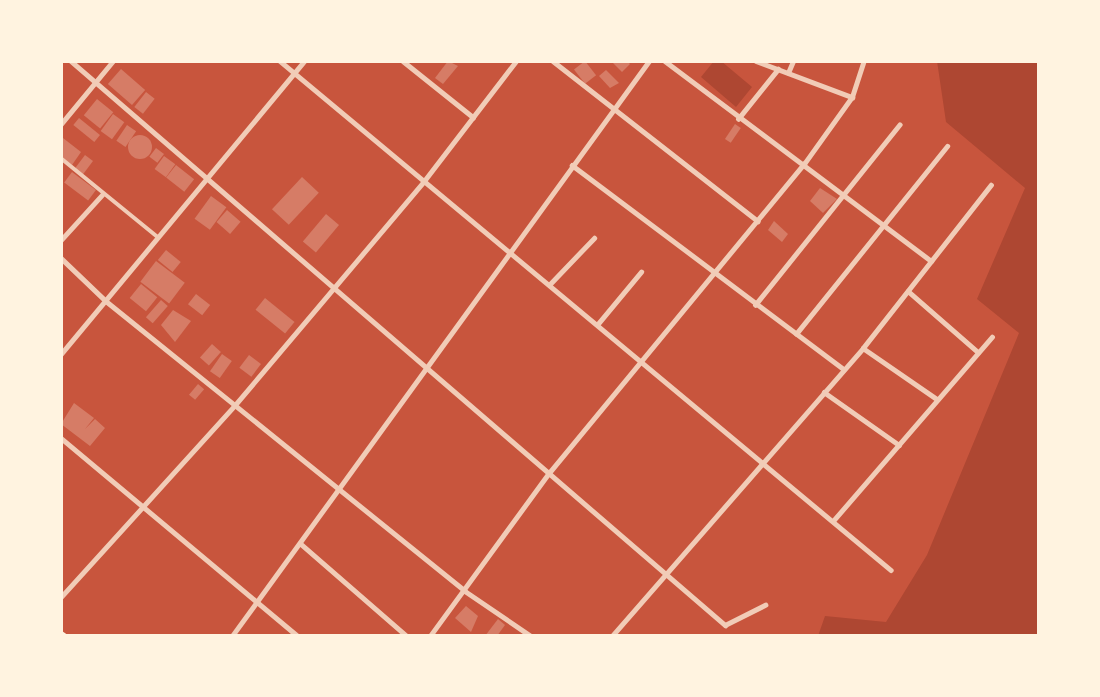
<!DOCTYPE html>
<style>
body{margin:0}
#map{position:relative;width:1100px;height:697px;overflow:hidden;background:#c8553d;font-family:"Alegreya Sans",sans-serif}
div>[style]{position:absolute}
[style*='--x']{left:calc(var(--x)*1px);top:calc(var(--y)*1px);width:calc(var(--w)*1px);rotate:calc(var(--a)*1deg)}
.green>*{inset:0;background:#ae4732}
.building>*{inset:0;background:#d67c66;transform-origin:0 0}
.round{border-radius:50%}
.pedestrian>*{height:3.5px;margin:-1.75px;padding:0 1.75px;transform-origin:1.75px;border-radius:1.75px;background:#f1ccb7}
.minor>*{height:4.5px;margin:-2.25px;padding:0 2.25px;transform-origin:2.25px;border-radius:2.25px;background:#f1ccb7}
.secondary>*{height:6px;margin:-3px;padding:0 3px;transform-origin:3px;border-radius:3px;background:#fff3e0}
span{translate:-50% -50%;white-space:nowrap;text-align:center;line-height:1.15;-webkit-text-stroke:5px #fff3e0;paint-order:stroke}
.frame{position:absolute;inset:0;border:63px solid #fff3e0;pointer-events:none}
</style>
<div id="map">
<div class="green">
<div style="clip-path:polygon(714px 61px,721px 61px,752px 87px,736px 107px,701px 77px)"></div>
<div style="clip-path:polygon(937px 61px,1039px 61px,1039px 636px,818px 636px,825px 616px,886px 622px,927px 555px,1019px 333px,977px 299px,1025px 188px,946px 122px)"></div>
</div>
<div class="building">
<div style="clip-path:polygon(448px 61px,458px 66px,443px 84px,435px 78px)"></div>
<div style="left:585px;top:61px;width:18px;height:14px;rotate:52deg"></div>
<div style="clip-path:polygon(611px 61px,627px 61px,630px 64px,622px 72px)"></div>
<div style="left:121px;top:69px;width:32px;height:20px;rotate:41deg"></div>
<div style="clip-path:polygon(606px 70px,619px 83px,610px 88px,599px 76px)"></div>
<div style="left:146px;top:92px;width:11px;height:19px;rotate:38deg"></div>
<div style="left:97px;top:99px;width:21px;height:21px;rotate:39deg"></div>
<div style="left:113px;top:114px;width:14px;height:21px;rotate:36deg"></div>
<div style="left:79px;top:118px;width:27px;height:9px;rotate:39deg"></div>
<div style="left:735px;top:124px;width:7px;height:18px;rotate:34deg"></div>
<div style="left:127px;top:125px;width:11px;height:19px;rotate:34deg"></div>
<div class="round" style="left:128px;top:135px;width:24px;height:24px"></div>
<div style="clip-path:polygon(63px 138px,81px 152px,72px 165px,61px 157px)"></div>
<div style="left:156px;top:148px;width:10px;height:11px;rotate:37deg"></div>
<div style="left:85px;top:155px;width:10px;height:18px;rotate:37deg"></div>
<div style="left:164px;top:156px;width:14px;height:16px;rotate:36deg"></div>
<div style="left:176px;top:165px;width:23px;height:16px;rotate:38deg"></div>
<div style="left:72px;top:172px;width:30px;height:13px;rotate:37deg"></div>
<div style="left:302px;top:177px;width:23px;height:44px;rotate:43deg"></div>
<div style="clip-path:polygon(820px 188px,837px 199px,823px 213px,810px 201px)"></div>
<div style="left:211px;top:196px;width:19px;height:28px;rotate:36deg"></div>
<div style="left:227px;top:210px;width:18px;height:16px;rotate:41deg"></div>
<div style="left:326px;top:214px;width:17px;height:36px;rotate:40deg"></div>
<div style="clip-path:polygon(774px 221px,788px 234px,782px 242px,768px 230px)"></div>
<div style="left:166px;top:250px;width:19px;height:13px;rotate:39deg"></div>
<div style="left:156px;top:261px;width:36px;height:26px;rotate:37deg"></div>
<div style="left:141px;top:284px;width:21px;height:18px;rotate:39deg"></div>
<div style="left:196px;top:294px;width:18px;height:13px;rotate:38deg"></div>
<div style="left:265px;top:298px;width:38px;height:15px;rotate:39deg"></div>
<div style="left:161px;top:300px;width:9px;height:23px;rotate:41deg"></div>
<div style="clip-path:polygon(173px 310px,191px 321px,175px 342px,161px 325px)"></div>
<div style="left:212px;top:344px;width:12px;height:18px;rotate:42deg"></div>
<div style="left:222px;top:354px;width:12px;height:21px;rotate:35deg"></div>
<div style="left:249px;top:355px;width:15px;height:16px;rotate:37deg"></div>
<div style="left:198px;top:384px;width:8px;height:14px;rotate:40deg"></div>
<div style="clip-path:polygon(74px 403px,94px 418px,85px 429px,95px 419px,105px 428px,90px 446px,61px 424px)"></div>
<div style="clip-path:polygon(466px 606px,478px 616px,471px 632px,455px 618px)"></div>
<div style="clip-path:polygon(498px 619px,505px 625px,497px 636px,485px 636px)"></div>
</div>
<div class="pedestrian">
<div style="--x:61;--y:158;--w:125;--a:39.2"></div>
</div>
<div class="minor">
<div style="--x:71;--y:61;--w:864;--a:40.77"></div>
<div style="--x:725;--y:625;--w:45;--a:-26.6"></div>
<div style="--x:280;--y:61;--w:795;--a:39.8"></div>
<div style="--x:403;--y:61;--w:90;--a:38.7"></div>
<div style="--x:553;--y:61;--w:260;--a:38"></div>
<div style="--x:665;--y:61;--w:333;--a:36.9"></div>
<div style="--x:756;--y:61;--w:103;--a:20.6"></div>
<div style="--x:788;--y:73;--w:13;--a:-67"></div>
<div style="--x:738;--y:119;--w:64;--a:-51.3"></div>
<div style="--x:61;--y:124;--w:82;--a:-50.5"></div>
<div style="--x:572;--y:165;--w:340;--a:36.9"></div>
<div style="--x:61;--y:240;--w:61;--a:-47.7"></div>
<div style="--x:61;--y:258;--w:62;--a:43.7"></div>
<div style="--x:106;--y:301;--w:461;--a:38.9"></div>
<div style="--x:465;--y:591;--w:80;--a:34.3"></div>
<div style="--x:549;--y:285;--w:65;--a:-46.2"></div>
<div style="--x:908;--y:291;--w:93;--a:41.1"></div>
<div style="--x:755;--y:305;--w:231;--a:-51.3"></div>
<div style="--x:597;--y:325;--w:69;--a:-50.3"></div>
<div style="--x:796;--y:334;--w:241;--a:-51.2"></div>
<div style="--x:863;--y:348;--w:90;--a:34.6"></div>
<div style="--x:61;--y:354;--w:381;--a:-50.3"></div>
<div style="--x:824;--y:392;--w:92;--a:35.2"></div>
<div style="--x:61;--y:438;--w:309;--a:39.9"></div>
<div style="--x:833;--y:521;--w:243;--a:-49.2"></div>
<div style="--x:301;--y:544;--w:140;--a:41"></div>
<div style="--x:61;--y:597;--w:259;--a:-47.8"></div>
<div style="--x:235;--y:405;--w:293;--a:-49.8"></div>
<div style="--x:424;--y:181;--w:151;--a:-52.5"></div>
<div style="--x:232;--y:636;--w:710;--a:-54.05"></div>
<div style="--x:430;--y:636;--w:202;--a:-53.9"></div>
<div style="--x:549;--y:473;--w:401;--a:-50.5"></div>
<div style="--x:804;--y:164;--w:82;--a:-54.4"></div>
<div style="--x:852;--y:97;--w:38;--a:-72"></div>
<div style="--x:612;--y:636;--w:382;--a:-48.9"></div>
<div style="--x:863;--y:348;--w:207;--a:-51.9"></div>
</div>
<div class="secondary">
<div style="--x:61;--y:634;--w:4;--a:34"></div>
</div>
<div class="frame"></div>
</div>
